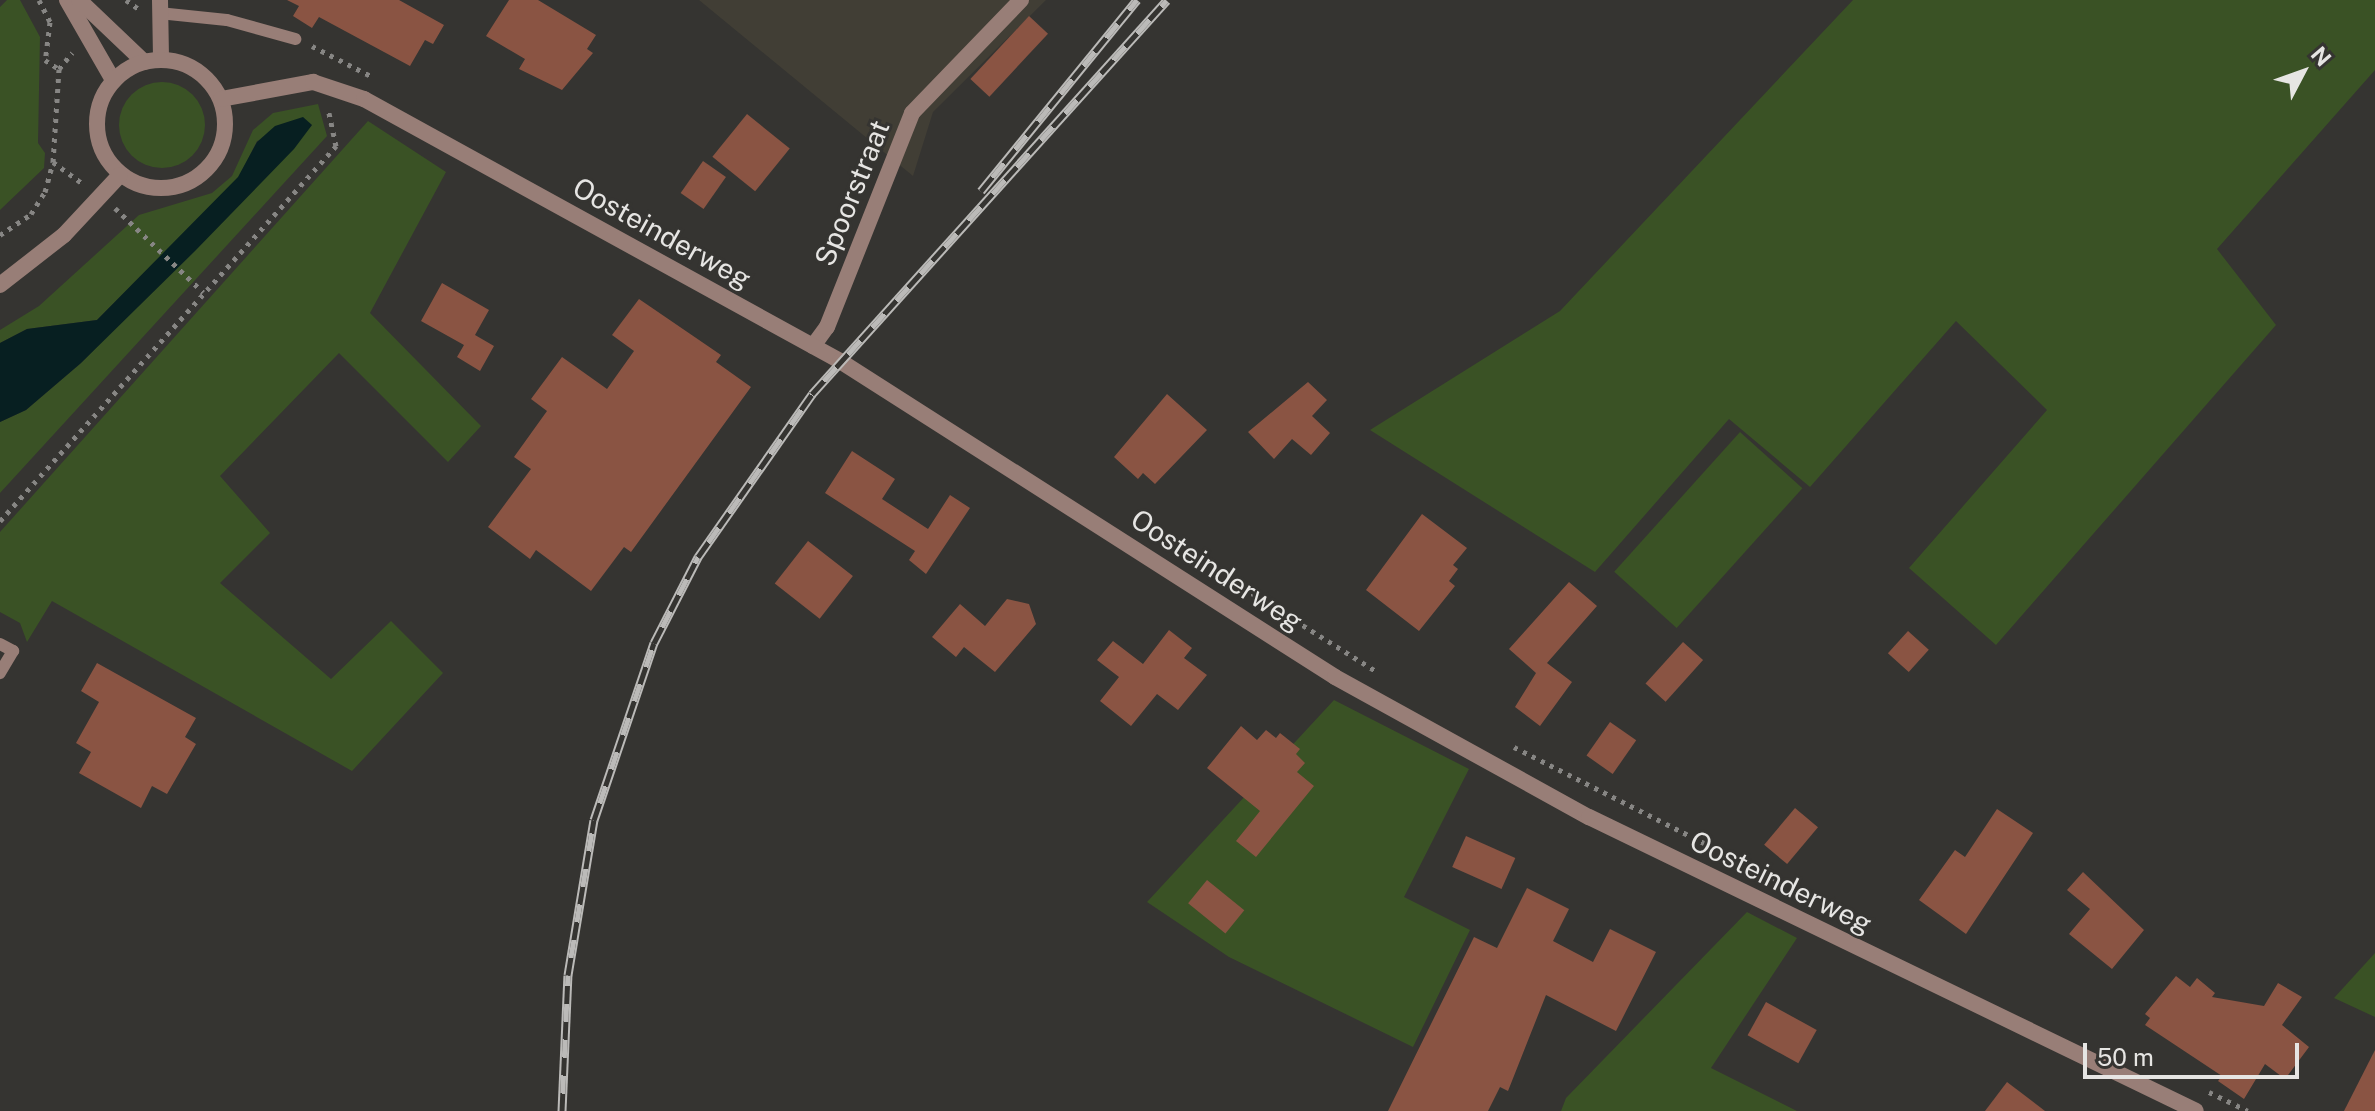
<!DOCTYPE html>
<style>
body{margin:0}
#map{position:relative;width:2375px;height:1111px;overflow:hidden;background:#353431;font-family:"Public Sans",sans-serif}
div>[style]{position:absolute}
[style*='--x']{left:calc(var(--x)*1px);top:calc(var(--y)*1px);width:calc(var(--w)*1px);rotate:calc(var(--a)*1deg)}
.built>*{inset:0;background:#413e35}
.green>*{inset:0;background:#3a5225;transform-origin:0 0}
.round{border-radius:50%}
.water>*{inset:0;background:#071f21}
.building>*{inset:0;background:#8a5443;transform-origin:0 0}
.path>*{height:5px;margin-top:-2.5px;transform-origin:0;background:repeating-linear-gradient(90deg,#878684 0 4px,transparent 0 10px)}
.service>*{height:12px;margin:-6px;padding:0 6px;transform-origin:6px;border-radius:6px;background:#987e77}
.minor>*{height:16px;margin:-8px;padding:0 8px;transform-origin:8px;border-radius:8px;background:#987e77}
.tertiary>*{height:16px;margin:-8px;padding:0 8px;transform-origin:8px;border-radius:8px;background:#987e77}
.tertiary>.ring{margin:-8px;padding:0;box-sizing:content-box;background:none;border:16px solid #987e77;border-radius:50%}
.rail>*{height:9px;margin-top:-4.5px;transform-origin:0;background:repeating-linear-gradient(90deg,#353431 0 18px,#bbbab8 0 36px);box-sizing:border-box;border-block:2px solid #bbbab8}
span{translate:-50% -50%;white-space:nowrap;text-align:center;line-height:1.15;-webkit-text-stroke:6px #353431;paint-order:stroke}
.street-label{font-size:28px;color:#e6e5e3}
.north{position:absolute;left:2263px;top:32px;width:80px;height:80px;-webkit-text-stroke:6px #353431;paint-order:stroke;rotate:49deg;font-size:22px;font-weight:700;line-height:32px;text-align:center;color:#e6e5e3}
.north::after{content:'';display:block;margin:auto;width:28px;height:36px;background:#e6e5e3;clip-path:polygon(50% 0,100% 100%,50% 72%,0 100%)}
.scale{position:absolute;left:2083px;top:1043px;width:216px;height:36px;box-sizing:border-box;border:4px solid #e6e5e3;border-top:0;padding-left:10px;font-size:24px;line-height:28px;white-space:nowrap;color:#e6e5e3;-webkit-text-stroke:6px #353431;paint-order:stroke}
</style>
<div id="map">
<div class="built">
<div style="clip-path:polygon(699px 0,1046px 0,933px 112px,913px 176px)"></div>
</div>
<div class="green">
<div style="clip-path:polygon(7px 0,20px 0,40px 37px,38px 143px,45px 153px,44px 168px,0 210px,0 7px)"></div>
<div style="clip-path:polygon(1853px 0,2375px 0,2375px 70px,2217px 249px,2276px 325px,1996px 645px,1909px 568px,2047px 410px,1956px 321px,1810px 487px,1729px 419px,1595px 572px,1370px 430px,1560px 311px)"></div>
<div class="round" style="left:119px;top:82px;width:86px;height:86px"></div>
<div style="clip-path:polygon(318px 104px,327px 136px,0 493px,0 422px,26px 410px,81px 363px,312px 125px,257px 141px,239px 177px,97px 320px,27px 329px,0 343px,0 330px,39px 306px,139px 215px,212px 193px,232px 176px,253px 130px,273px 113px)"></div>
<div style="clip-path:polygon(368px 121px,446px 172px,370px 313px,481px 426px,448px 462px,339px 353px,220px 476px,270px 533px,220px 583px,331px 679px,391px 621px,443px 673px,352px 771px,52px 601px,27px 642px,20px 623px,0 612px,0 532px)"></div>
<div style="left:1740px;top:432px;width:84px;height:188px;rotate:42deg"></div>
<div style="clip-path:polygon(1334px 700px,1469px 769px,1404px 897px,1470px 930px,1413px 1047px,1229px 957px,1147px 902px)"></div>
<div style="clip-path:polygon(1747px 912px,1797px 938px,1711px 1068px,1797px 1111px,1561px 1111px,1566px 1098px)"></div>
<div style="clip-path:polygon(2375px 953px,2375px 1017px,2334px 998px)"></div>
</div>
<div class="water">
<div style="clip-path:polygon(303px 117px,312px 125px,294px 149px,195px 251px,81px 363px,26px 410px,0 422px,0 343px,27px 329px,97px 320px,238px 177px,257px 142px,275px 126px)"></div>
</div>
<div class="building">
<div style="clip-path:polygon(287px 0,399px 0,444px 25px,433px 44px,425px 40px,410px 66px,319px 17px,312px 28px,293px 16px,299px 6px)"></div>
<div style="clip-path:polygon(509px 0,538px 0,596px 35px,587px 49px,593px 53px,562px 90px,519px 69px,525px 59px,486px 36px)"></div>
<div style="left:1029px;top:16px;width:26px;height:86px;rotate:43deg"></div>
<div style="left:747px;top:114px;width:55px;height:55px;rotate:39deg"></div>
<div style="left:703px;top:161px;width:28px;height:39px;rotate:35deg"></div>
<div style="clip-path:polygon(442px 283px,489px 310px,475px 335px,494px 346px,480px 371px,457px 357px,464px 345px,421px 321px)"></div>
<div style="clip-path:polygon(639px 299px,721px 355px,716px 362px,751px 387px,631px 552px,624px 547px,591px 591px,536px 550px,530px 559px,488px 527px,531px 469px,514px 457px,547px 411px,531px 399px,562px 357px,607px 389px,634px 351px,612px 335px)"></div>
<div style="clip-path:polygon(1308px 382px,1327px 400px,1312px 416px,1330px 433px,1311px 455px,1292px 439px,1274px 459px,1248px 432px)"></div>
<div style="clip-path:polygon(1167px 394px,1207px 430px,1155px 484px,1143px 473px,1138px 479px,1114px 457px)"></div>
<div style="clip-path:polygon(852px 451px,895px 479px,882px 499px,928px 529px,950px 495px,970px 508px,926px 574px,909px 560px,915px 551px,825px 493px)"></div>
<div style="clip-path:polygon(1422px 514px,1467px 548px,1453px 565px,1458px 569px,1449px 581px,1455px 586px,1419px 631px,1366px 590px)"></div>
<div style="left:808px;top:541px;width:57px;height:54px;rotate:38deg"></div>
<div style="clip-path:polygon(1569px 582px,1597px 606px,1547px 663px,1572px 682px,1540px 726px,1515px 707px,1536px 673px,1509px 649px)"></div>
<div style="clip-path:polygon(1007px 599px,1029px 604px,1036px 624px,995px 672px,964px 647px,956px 657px,932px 637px,960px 604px,985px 626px)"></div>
<div style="clip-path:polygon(1169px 630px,1192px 648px,1184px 658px,1207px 675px,1178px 710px,1157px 694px,1131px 726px,1100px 701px,1119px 677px,1097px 660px,1113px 641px,1143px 664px)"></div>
<div style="left:1908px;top:631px;width:28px;height:30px;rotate:42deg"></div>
<div style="left:1683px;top:642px;width:27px;height:56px;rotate:42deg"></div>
<div style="clip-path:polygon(97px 663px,196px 718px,185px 737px,196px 744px,167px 794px,152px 786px,141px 808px,79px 773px,91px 752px,76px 743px,99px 702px,81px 691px)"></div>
<div style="left:1610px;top:722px;width:32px;height:41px;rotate:35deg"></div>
<div style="clip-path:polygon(1241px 726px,1257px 740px,1266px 730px,1276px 738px,1280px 733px,1300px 749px,1296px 754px,1305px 763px,1297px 772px,1314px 786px,1256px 857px,1236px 841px,1260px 811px,1207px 768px)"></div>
<div style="left:1795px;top:808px;width:30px;height:48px;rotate:40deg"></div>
<div style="clip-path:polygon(1997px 809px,2033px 833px,1966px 934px,1919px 900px,1955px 850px,1965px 857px)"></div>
<div style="left:1466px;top:836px;width:54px;height:34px;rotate:24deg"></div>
<div style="clip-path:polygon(2083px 872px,2144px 930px,2112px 969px,2069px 934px,2090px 909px,2067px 890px)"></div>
<div style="left:1207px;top:880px;width:48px;height:30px;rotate:39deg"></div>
<div style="clip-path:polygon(1527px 888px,1569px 909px,1553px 941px,1593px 962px,1610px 929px,1656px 952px,1616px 1031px,1546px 995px,1508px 1091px,1500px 1087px,1488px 1111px,1388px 1111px,1474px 937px,1497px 948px)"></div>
<div style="clip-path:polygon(2176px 976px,2190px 987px,2197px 978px,2215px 993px,2212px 997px,2264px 1006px,2278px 983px,2302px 997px,2282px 1025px,2309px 1047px,2285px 1079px,2265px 1064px,2244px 1099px,2218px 1081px,2222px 1076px,2145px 1025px,2150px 1018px,2145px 1014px)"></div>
<div style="left:1766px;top:1002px;width:58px;height:38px;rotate:29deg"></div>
<div style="clip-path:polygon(2375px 1050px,2375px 1111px,2344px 1111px)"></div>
<div style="clip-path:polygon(2007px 1082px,2045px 1111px,1985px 1111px)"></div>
</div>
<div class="path">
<div style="--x:39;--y:0;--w:25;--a:63"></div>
<div style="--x:50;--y:22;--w:38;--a:97"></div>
<div style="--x:45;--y:60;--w:17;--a:33"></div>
<div style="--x:126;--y:0;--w:16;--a:35"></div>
<div style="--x:312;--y:46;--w:66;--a:27"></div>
<div style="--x:59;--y:69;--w:21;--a:-51"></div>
<div style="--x:53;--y:162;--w:39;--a:36"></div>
<div style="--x:115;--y:208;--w:122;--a:43.7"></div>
<div style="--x:0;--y:235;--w:37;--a:-34"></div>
<div style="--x:31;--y:214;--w:26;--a:-58"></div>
<div style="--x:45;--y:192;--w:31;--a:-75"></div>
<div style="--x:53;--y:162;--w:93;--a:-86.3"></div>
<div style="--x:0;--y:521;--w:504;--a:-48.14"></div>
<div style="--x:336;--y:146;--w:39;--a:-102"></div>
<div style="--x:1218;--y:572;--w:186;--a:32.1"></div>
<div style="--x:1514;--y:747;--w:322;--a:26.8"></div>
<div style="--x:2209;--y:1092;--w:43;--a:26"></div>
</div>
<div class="service">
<div style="--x:159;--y:13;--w:68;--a:5.9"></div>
<div style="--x:227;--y:20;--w:71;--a:15.6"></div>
<div style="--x:0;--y:644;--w:15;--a:28"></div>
<div style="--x:13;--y:651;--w:26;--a:121"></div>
</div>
<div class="minor">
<div style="--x:160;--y:0;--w:60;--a:89"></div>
<div style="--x:813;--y:346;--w:24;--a:-54"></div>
<div style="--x:827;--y:327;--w:230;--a:-68.3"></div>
<div style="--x:912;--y:113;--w:157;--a:-46"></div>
</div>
<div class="tertiary">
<div style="--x:67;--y:0;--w:92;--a:60.1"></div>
<div style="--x:79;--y:0;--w:90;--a:43.6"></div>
<div class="ring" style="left:97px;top:60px;width:112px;height:112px"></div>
<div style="--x:221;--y:99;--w:94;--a:-10.5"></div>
<div style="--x:313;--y:82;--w:54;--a:18.4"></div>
<div style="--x:364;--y:99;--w:543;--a:28.83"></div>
<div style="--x:840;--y:361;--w:587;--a:32.55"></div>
<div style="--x:1335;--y:677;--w:290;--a:28.9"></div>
<div style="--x:1589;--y:817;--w:674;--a:25.84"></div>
<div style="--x:0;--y:285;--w:81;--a:-38"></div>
<div style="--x:64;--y:235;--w:82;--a:-47"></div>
</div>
<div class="rail">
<div style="--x:981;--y:191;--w:247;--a:-50.8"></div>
<div style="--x:562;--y:1111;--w:136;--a:-87.5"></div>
<div style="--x:568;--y:975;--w:157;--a:-80.5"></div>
<div style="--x:594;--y:820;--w:187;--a:-71.3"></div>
<div style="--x:654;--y:643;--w:97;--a:-62.9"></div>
<div style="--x:698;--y:557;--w:199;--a:-55"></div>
<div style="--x:812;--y:394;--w:530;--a:-47.98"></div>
</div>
<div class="street-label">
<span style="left:852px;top:193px;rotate:-68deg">Spoorstraat</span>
<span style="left:662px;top:233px;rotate:29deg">Oosteinderweg</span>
<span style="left:1217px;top:570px;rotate:33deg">Oosteinderweg</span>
<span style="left:1781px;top:882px;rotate:26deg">Oosteinderweg</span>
</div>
<div class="north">N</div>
<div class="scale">50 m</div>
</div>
